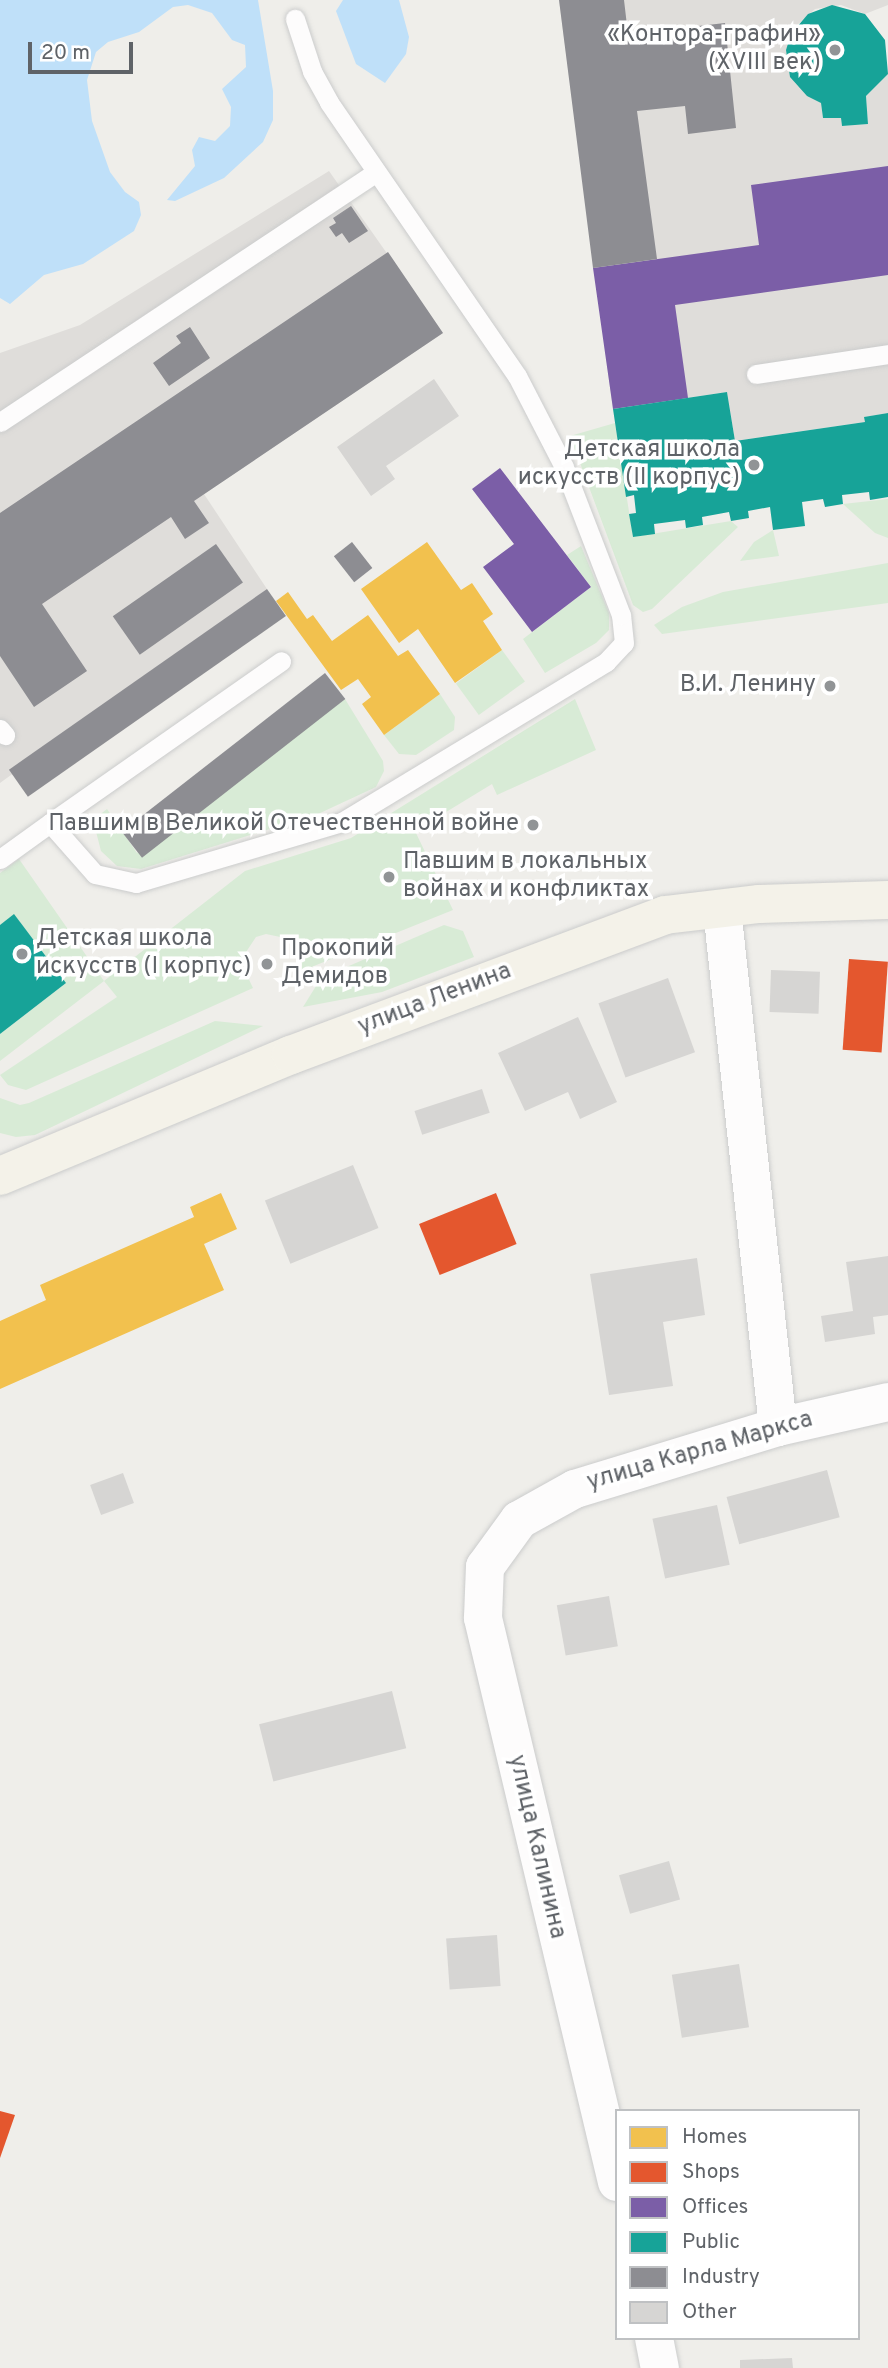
<!DOCTYPE html>
<meta charset="utf-8">
<style>
body{margin:0}
#map{position:relative;width:888px;height:2368px;overflow:hidden;background:#efeeea;font-family:Overpass,sans-serif}
div>[style]{position:absolute}
[style*='--x']{left:calc(var(--x)*1px);top:calc(var(--y)*1px);width:calc(var(--w)*1px);rotate:calc(var(--a)*1deg)}
.industrial>*{inset:0;background:#dfddda}
.green>*{inset:0;background:#d8ebd6;transform-origin:0 0}
.water>*{inset:0;background:#bfe0f9}
.homes>*{inset:0;background:#f2c14e}
.shops>*{inset:0;background:#e4572e;transform-origin:0 0}
.offices>*{inset:0;background:#7b5ea7}
.public>*{inset:0;background:#17a398}
.industry>*{inset:0;background:#8d8d92;transform-origin:0 0}
.building>*{inset:0;background:#d6d5d3;transform-origin:0 0}
.roads{filter:drop-shadow(0 0 2px #cbcccc) drop-shadow(0 0 2px #cbcccc)}
.lane>*{height:19px;margin:-9.5px;padding:0 9.5px;transform-origin:9.5px;border-radius:9.5px;background:#fdfcfc}
.street>*{height:38px;margin:-19px;padding:0 19px;transform-origin:19px;border-radius:19px;background:#fdfcfc}
.primary>*{height:38px;margin:-19px;padding:0 19px;transform-origin:19px;border-radius:19px;background:#f4f2e9}
.dots>*{width:19px;height:19px;translate:-50% -50%;box-sizing:border-box;border:4px solid #fff;border-radius:50%}
span{translate:-50% -50%;white-space:nowrap;text-align:center;line-height:1.15;-webkit-text-stroke:7px #fff;paint-order:stroke}
.poi-label{font-size:24px;color:#5f6368}
.right{translate:-100% -50%;text-align:right}
.left{translate:0 -50%;text-align:left}
.street-label{font-size:24px;color:#5f6368}
.legend{position:absolute;left:615px;top:2109px;width:245px;height:231px;box-sizing:border-box;background:#fff;border:2px solid #bfc1c3;margin:0;padding:9px 12px;list-style:none;font-size:21px;color:#5f6368}
.legend li{display:flex;align-items:center;gap:14px;height:35px}
.legend b{width:35px;border:2px solid #bfc1c3}
.scale{position:absolute;left:28px;top:42px;width:105px;height:32px;box-sizing:border-box;border:4px solid #5f6368;border-top:0;padding-left:9px;font-size:21px;line-height:24px;white-space:nowrap;color:#5f6368;-webkit-text-stroke:5px #fff;paint-order:stroke}
</style>
<div id="map">
<div class="industrial">
<div style="clip-path:polygon(559px 0,888px 0,888px 5px,865px 14px,841px 5px,815px 9px,796px 26px,786px 50px,795px 83px,821px 103px,823px 118px,841px 118px,842px 126px,868px 124px,866px 96px,888px 74px,888px 413px,865px 417px,865px 422px,735px 441px,727px 392px,613px 409px)"></div>
<div style="clip-path:polygon(329px 171px,443px 333px,204px 494px,267px 589px,0 783px,0 353px,80px 325px)"></div>
</div>
<div class="green">
<div style="clip-path:polygon(615px 423px,633px 537px,731px 521px,738px 527px,652px 609px,643px 612px,633px 605px,570px 436px)"></div>
<div style="clip-path:polygon(888px 499px,888px 538px,875px 533px,843px 504px)"></div>
<div style="clip-path:polygon(773px 530px,779px 556px,740px 561px,754px 542px)"></div>
<div style="clip-path:polygon(581px 546px,609px 613px,609px 630px,596px 643px,545px 673px,523px 639px,591px 587px,567px 555px)"></div>
<div style="clip-path:polygon(888px 563px,888px 603px,662px 634px,654px 625px,682px 607px,723px 592px)"></div>
<div style="left:502px;top:650px;width:39px;height:57px;rotate:54deg"></div>
<div style="clip-path:polygon(440px 694px,455px 717px,454px 730px,416px 755px,399px 754px,384px 735px)"></div>
<div style="clip-path:polygon(345px 699px,383px 761px,384px 771px,376px 787px,318px 814px,141px 869px,117px 866px,101px 851px,93px 820px,107px 809px,137px 853px)"></div>
<div style="clip-path:polygon(575px 699px,596px 750px,497px 795px,492px 784px,415px 831px,453px 910px,299px 972px,298px 952px,285px 938px,266px 934px,256px 937px,240px 961px,253px 988px,26px 1090px,8px 1085px,0 1075px,117px 997px,104px 981px,0 1061px,0 1034px,66px 983px,14px 915px,0 925px,0 873px,19px 859px,104px 981px,245px 871px,351px 838px)"></div>
<div style="clip-path:polygon(444px 925px,463px 931px,474px 957px,382px 992px,303px 1007px,321px 978px)"></div>
<div style="clip-path:polygon(215px 1021px,263px 1026px,35px 1135px,16px 1137px,0 1133px,0 1098px,20px 1105px,29px 1103px)"></div>
</div>
<div class="water">
<div style="clip-path:polygon(0 0,258px 0,273px 91px,273px 120px,263px 142px,224px 178px,175px 201px,167px 200px,195px 166px,192px 150px,199px 137px,215px 141px,230px 126px,231px 107px,222px 89px,246px 67px,245px 45px,232px 40px,212px 13px,188px 5px,173px 7px,139px 32px,108px 42px,96px 52px,87px 80px,92px 121px,110px 172px,125px 192px,139px 202px,141px 215px,134px 231px,83px 264px,44px 275px,10px 304px,0 298px)"></div>
<div style="clip-path:polygon(343px 0,399px 0,409px 37px,406px 54px,385px 83px,356px 64px,336px 11px)"></div>
</div>
<div class="homes">
<div style="clip-path:polygon(427px 542px,461px 590px,472px 583px,493px 614px,483px 621px,502px 650px,455px 683px,418px 629px,399px 643px,361px 589px)"></div>
<div style="clip-path:polygon(288px 592px,307px 619px,313px 615px,332px 641px,368px 615px,398px 656px,408px 650px,440px 694px,384px 735px,362px 704px,371px 697px,358px 679px,341px 690px,276px 601px)"></div>
<div style="clip-path:polygon(221px 1193px,237px 1229px,204px 1244px,224px 1290px,0 1389px,0 1321px,46px 1300px,40px 1285px,194px 1217px,190px 1207px)"></div>
</div>
<div class="shops">
<div style="left:849px;top:959px;width:39px;height:91px;rotate:4deg"></div>
<div style="left:496px;top:1193px;width:55px;height:83px;rotate:68deg"></div>
<div style="clip-path:polygon(0 2111px,15px 2115px,0 2158px)"></div>
</div>
<div class="offices">
<div style="clip-path:polygon(888px 166px,888px 275px,675px 305px,688px 398px,613px 409px,593px 268px,759px 245px,751px 185px)"></div>
<div style="clip-path:polygon(500px 468px,591px 587px,532px 632px,483px 567px,514px 544px,472px 489px)"></div>
</div>
<div class="public">
<div style="clip-path:polygon(832px 5px,865px 14px,885px 40px,888px 74px,866px 96px,868px 124px,842px 126px,841px 118px,823px 118px,821px 103px,807px 96px,790px 77px,786px 50px,791px 34px,808px 14px)"></div>
<div style="clip-path:polygon(727px 392px,735px 441px,865px 422px,864px 417px,888px 413px,888px 497px,870px 500px,869px 492px,842px 495px,843px 504px,825px 507px,823px 499px,802px 502px,805px 526px,773px 530px,770px 507px,748px 511px,749px 518px,731px 521px,729px 512px,702px 517px,703px 525px,686px 528px,685px 520px,654px 524px,655px 534px,633px 537px,629px 514px,636px 513px,634px 495px,626px 497px,613px 409px)"></div>
<div style="clip-path:polygon(14px 914px,66px 983px,0 1034px,0 925px)"></div>
</div>
<div class="industry">
<div style="clip-path:polygon(559px 0,624px 0,628px 34px,725px 23px,736px 128px,688px 134px,685px 106px,637px 111px,657px 259px,593px 268px)"></div>
<div style="clip-path:polygon(351px 206px,368px 231px,349px 243px,342px 233px,336px 237px,329px 227px,336px 223px,333px 218px)"></div>
<div style="clip-path:polygon(388px 252px,443px 333px,194px 501px,209px 523px,185px 539px,171px 517px,42px 604px,87px 671px,34px 707px,0 656px,0 513px)"></div>
<div style="clip-path:polygon(190px 327px,210px 358px,169px 386px,153px 363px,181px 343px,176px 336px)"></div>
<div style="left:352px;top:542px;width:33px;height:23px;rotate:52deg"></div>
<div style="left:216px;top:544px;width:47px;height:126px;rotate:55deg"></div>
<div style="left:267px;top:589px;width:33px;height:315px;rotate:55deg"></div>
<div style="left:325px;top:673px;width:33px;height:258px;rotate:52deg"></div>
</div>
<div class="building">
<div style="clip-path:polygon(434px 379px,459px 416px,386px 466px,395px 479px,371px 496px,337px 447px)"></div>
<div style="left:771px;top:970px;width:49px;height:42px;rotate:2deg"></div>
<div style="left:668px;top:978px;width:79px;height:74px;rotate:70deg"></div>
<div style="clip-path:polygon(578px 1017px,617px 1102px,580px 1119px,568px 1092px,525px 1111px,498px 1053px)"></div>
<div style="left:482px;top:1089px;width:25px;height:71px;rotate:72deg"></div>
<div style="left:353px;top:1165px;width:68px;height:95px;rotate:68deg"></div>
<div style="clip-path:polygon(888px 1256px,888px 1315px,873px 1317px,875px 1334px,825px 1342px,821px 1316px,853px 1311px,846px 1262px)"></div>
<div style="clip-path:polygon(697px 1258px,705px 1315px,663px 1322px,673px 1386px,609px 1395px,590px 1274px)"></div>
<div style="left:827px;top:1470px;width:49px;height:104px;rotate:75deg"></div>
<div style="left:123px;top:1473px;width:32px;height:35px;rotate:70deg"></div>
<div style="left:717px;top:1505px;width:61px;height:66px;rotate:78deg"></div>
<div style="left:609px;top:1596px;width:51px;height:53px;rotate:80deg"></div>
<div style="left:392px;top:1691px;width:59px;height:137px;rotate:76deg"></div>
<div style="left:669px;top:1861px;width:40px;height:52px;rotate:74deg"></div>
<div style="left:497px;top:1935px;width:51px;height:51px;rotate:86deg"></div>
<div style="left:739px;top:1964px;width:64px;height:68px;rotate:81deg"></div>
<div style="clip-path:polygon(792px 2358px,793px 2368px,740px 2368px,740px 2360px)"></div>
</div>
<div class="roads">
<div class="lane">
<div style="--x:756;--y:374;--w:134;--a:-8.6"></div>
<div style="--x:0;--y:422;--w:450;--a:-33.6"></div>
<div style="--x:0;--y:729;--w:8;--a:50"></div>
<div style="--x:50;--y:823;--w:282;--a:-35"></div>
<div style="--x:0;--y:859;--w:62;--a:-35.8"></div>
<div style="--x:50;--y:823;--w:68;--a:48.6"></div>
<div style="--x:95;--y:874;--w:42;--a:12.4"></div>
<div style="--x:136;--y:883;--w:215;--a:-16.5"></div>
<div style="--x:342;--y:822;--w:309;--a:-31.2"></div>
<div style="--x:606;--y:662;--w:26;--a:-47"></div>
<div style="--x:624;--y:643;--w:28;--a:-96"></div>
<div style="--x:621;--y:615;--w:159;--a:-111.1"></div>
<div style="--x:564;--y:467;--w:102;--a:-117.3"></div>
<div style="--x:517;--y:376;--w:332;--a:-124.5"></div>
<div style="--x:329;--y:102;--w:35;--a:-119"></div>
<div style="--x:312;--y:71;--w:55;--a:-108.1"></div>
</div>
<div class="street">
<div style="--x:722;--y:909;--w:521;--a:83.83"></div>
<div style="--x:617;--y:2182;--w:580;--a:-103.37"></div>
<div style="--x:483;--y:1618;--w:51;--a:-87.8"></div>
<div style="--x:485;--y:1567;--w:58;--a:-54.1"></div>
<div style="--x:519;--y:1520;--w:64;--a:-29"></div>
<div style="--x:575;--y:1489;--w:212;--a:-17"></div>
<div style="--x:778;--y:1427;--w:113;--a:-12.8"></div>
<div style="--x:654;--y:2338;--w:31;--a:79"></div>
</div>
<div class="primary">
<div style="--x:0;--y:1176;--w:315;--a:-22.6"></div>
<div style="--x:291;--y:1055;--w:399;--a:-20.5"></div>
<div style="--x:665;--y:915;--w:95;--a:-6.7"></div>
<div style="--x:759;--y:904;--w:129;--a:-1.8"></div>
</div>
</div>
<div class="dots">
<div style="left:835px;top:50px;background:#919496"></div>
<div style="left:754px;top:465px;background:#919496"></div>
<div style="left:830px;top:686px;background:#919496"></div>
<div style="left:533px;top:825px;background:#919496"></div>
<div style="left:389px;top:877px;background:#919496"></div>
<div style="left:22px;top:954px;background:#919496"></div>
<div style="left:267px;top:964px;background:#919496"></div>
</div>
<div class="poi-label">
<span class="right" style="left:821px;top:50px">«Контора-графин»<br>(XVIII век)</span>
<span class="right" style="left:740px;top:465px">Детская школа<br>искусств (II корпус)</span>
<span class="right" style="left:816px;top:686px">В.И. Ленину</span>
<span class="right" style="left:519px;top:825px">Павшим в Великой Отечественной войне</span>
<span class="left" style="left:403px;top:877px">Павшим в локальных<br>войнах и конфликтах</span>
<span class="left" style="left:36px;top:954px">Детская школа<br>искусств (I корпус)</span>
<span class="left" style="left:281px;top:964px">Прокопий<br>Демидов</span>
</div>
<div class="street-label">
<span style="left:435px;top:1000px;rotate:-21deg">улица Ленина</span>
<span style="left:700px;top:1452px;rotate:-16deg">улица Карла Маркса</span>
<span style="left:536px;top:1847px;rotate:77deg">улица Калинина</span>
</div>
<ul class="legend">
<li><b style="height:19px;background:#f2c14e"></b>Homes</li>
<li><b style="height:19px;background:#e4572e"></b>Shops</li>
<li><b style="height:19px;background:#7b5ea7"></b>Offices</li>
<li><b style="height:19px;background:#17a398"></b>Public</li>
<li><b style="height:19px;background:#8d8d92"></b>Industry</li>
<li><b style="height:19px;background:#d6d5d3"></b>Other</li>
</ul>
<div class="scale">20 m</div>
</div>
